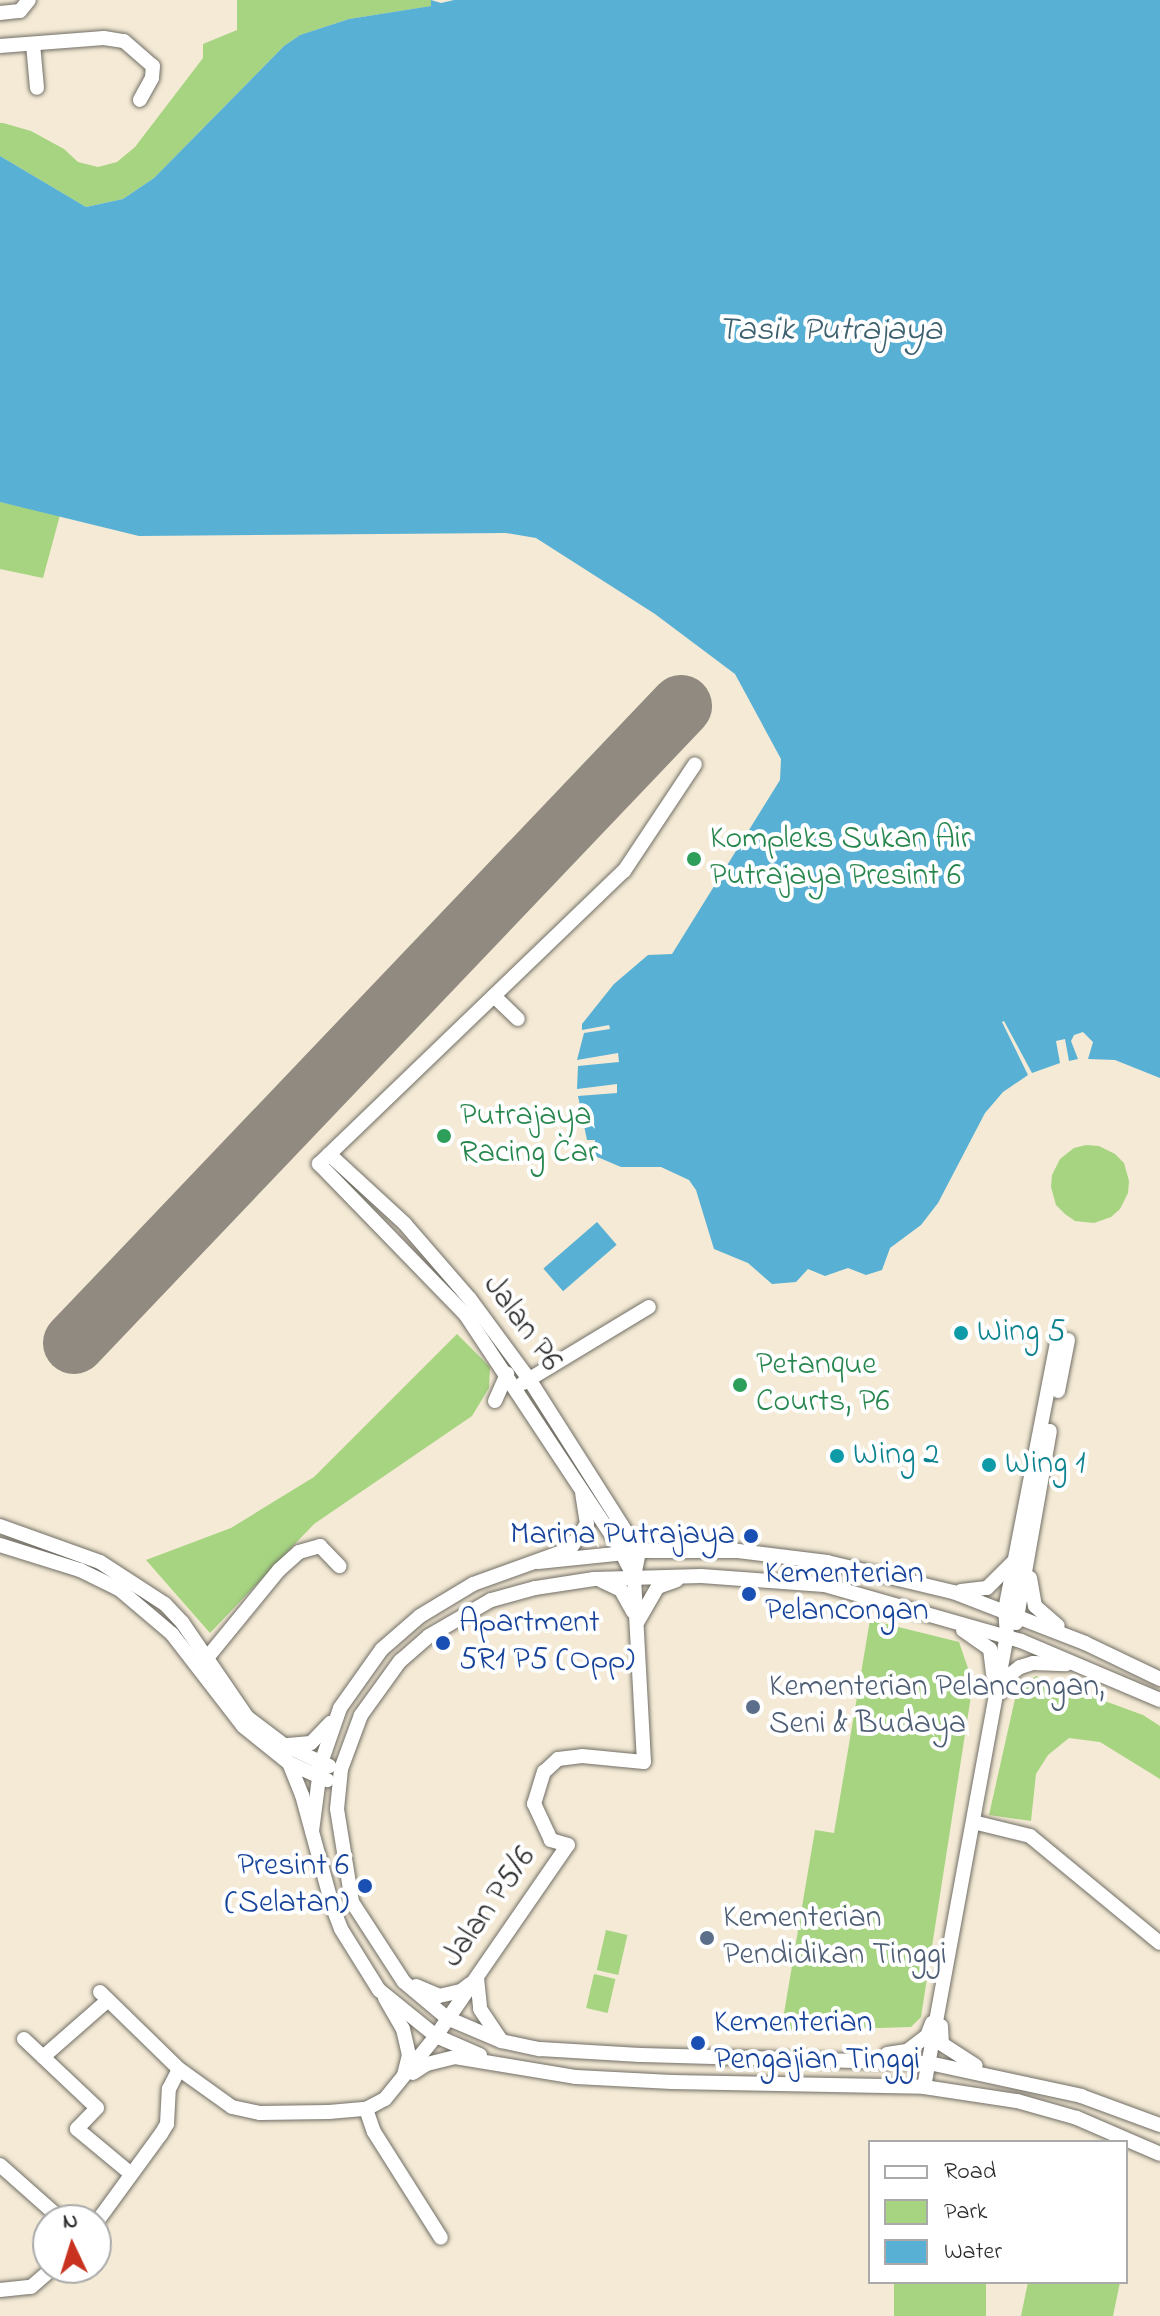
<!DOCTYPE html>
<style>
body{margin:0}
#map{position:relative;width:1160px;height:2316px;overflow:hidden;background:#f4ead5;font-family:"Indie Flower",sans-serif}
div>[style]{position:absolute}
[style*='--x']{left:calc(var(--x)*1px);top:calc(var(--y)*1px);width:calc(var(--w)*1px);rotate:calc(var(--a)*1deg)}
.green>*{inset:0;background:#a6d481;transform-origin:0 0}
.water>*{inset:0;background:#58b0d5;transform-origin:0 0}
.runway>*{height:62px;margin:-31px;padding:0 31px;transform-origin:31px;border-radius:31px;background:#908a80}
.roads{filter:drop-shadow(0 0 2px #716e66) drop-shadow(0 0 2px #716e66)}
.minor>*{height:14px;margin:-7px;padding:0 7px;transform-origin:7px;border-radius:7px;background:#fff}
.dots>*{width:22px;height:22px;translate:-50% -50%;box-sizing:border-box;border:4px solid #fff;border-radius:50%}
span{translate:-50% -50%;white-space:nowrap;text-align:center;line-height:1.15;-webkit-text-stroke:8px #fff;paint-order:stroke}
.leisure-label{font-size:32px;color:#27864d}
.left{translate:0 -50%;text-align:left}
.street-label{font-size:32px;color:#2b2b2b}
.culture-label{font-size:32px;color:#0d838f}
.transit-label{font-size:32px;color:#164399}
.right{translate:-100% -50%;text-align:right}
.service-label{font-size:32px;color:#4e5e75}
.water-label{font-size:34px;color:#3d606f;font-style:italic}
.legend{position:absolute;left:868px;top:2140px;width:260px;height:144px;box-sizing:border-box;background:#fff;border:2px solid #aaa;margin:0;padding:10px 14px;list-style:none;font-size:24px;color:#2b2b2b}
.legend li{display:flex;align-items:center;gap:16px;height:40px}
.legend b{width:40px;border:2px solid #aaa}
.north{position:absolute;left:32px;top:2204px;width:80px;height:80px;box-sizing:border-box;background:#fff;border:2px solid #aaa;border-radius:50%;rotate:356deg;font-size:22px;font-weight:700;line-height:32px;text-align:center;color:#2b2b2b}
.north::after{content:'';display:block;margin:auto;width:28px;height:36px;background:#c8321e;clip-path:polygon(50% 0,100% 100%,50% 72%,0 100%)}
</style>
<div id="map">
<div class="green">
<div style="clip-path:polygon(237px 0,431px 0,432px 6px,349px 19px,300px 35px,284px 46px,154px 178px,123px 199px,86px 207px,0 156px,0 123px,3px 123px,31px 131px,64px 149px,78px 162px,98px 167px,117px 162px,135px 147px,203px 58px,203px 44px,237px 30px)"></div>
<div style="clip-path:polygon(0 502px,60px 515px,43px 578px,0 569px)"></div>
<div style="clip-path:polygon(1086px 1145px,1099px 1146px,1115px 1154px,1124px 1163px,1129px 1181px,1128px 1193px,1120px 1209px,1111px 1217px,1094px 1223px,1075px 1221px,1065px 1214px,1056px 1205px,1051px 1187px,1052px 1175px,1060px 1159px,1074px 1148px)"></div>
<div style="clip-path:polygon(457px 1334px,490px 1367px,489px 1388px,472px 1416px,314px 1524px,210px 1633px,146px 1560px,231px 1528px,314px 1477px)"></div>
<div style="clip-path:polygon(870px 1620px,959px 1642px,973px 1683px,921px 2017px,911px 2027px,781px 2031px,815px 1830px,834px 1833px)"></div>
<div style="clip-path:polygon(1036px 1676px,1143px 1715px,1160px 1726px,1160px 1779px,1100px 1742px,1069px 1738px,1048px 1755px,1036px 1774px,1031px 1821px,989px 1815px,1017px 1690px)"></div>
<div style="left:606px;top:1930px;width:22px;height:41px;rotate:13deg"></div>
<div style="left:594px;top:1974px;width:22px;height:35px;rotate:13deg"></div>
<div style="left:894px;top:2282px;width:92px;height:35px"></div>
<div style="clip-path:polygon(1028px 2282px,1120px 2282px,1113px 2316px,1021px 2316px)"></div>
</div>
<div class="water">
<div style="clip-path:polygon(431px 0,441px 3px,454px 0,1160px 0,1160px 1078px,1115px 1060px,1088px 1059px,1093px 1042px,1083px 1032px,1074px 1035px,1071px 1041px,1078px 1059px,1069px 1061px,1065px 1039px,1056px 1041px,1060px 1063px,1032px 1073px,1004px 1021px,1002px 1022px,1028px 1075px,1003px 1092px,985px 1113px,938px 1203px,921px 1225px,890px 1248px,882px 1270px,866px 1275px,848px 1268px,825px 1276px,808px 1269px,796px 1282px,772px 1284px,748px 1263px,714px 1249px,696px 1190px,689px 1180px,661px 1167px,621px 1167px,595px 1156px,595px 1140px,587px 1140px,578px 1096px,617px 1093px,617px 1084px,577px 1089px,578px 1066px,619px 1062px,618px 1053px,577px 1060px,584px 1033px,610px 1029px,609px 1025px,582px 1030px,582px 1024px,614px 984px,648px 955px,672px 954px,780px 780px,781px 759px,735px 674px,655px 614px,536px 538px,506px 533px,139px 536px,0 502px,0 156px,86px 207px,123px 199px,154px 178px,284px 46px,300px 35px,349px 19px,431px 6px)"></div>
<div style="left:597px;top:1222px;width:30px;height:71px;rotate:49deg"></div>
</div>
<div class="runway">
<div style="--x:74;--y:1343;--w:880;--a:-46.38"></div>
</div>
<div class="roads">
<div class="minor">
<div style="--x:0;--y:13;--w:20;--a:-6"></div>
<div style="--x:20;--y:11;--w:14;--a:-51"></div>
<div style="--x:33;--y:44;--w:44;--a:84.8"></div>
<div style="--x:0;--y:46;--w:104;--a:-4.4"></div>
<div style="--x:104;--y:38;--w:20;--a:9"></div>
<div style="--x:124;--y:41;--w:38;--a:41"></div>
<div style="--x:153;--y:66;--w:12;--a:95"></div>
<div style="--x:152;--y:78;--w:25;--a:119"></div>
<div style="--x:494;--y:996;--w:33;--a:44"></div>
<div style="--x:329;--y:1154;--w:103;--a:42.6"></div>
<div style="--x:405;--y:1224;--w:99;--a:49.1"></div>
<div style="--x:470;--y:1299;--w:99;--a:53.6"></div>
<div style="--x:529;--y:1379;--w:205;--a:57.6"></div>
<div style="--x:523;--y:1383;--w:147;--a:-31.1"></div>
<div style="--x:1058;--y:1391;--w:52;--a:-78.9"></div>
<div style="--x:495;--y:1401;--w:30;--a:-66"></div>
<div style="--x:0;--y:1526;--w:106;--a:19.8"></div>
<div style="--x:100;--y:1562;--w:77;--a:32.9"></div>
<div style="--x:165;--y:1604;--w:25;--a:47"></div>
<div style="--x:182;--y:1622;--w:115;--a:55.6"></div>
<div style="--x:247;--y:1717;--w:46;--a:37.1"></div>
<div style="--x:284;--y:1745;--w:50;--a:25"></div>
<div style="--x:0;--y:1545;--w:84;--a:17.4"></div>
<div style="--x:80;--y:1570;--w:43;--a:26"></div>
<div style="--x:119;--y:1589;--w:70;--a:40.3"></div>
<div style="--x:172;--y:1634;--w:116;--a:52.3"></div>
<div style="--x:243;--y:1726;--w:59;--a:38.8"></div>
<div style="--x:289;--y:1763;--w:42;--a:24.1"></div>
<div style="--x:538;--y:1562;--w:107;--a:-5.9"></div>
<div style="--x:644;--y:1551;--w:94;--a:0"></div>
<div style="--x:738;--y:1551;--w:90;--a:7"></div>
<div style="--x:827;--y:1562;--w:130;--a:13.4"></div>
<div style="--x:953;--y:1592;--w:142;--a:21.1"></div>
<div style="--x:1085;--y:1643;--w:83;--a:25.6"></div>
<div style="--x:634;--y:1577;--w:39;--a:-117"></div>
<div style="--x:616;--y:1542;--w:272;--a:-123.5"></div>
<div style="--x:466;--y:1315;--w:211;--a:-134.2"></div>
<div style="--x:319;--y:1164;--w:423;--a:-43.9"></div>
<div style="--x:624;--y:871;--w:128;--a:-56.4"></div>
<div style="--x:1030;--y:1578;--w:28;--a:80"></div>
<div style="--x:1035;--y:1606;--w:30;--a:41"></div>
<div style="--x:602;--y:1581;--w:21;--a:25"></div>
<div style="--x:621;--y:1590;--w:25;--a:61"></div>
<div style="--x:961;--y:1591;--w:26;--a:-7"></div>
<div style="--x:987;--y:1588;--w:37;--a:-45"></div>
<div style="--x:638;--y:1621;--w:39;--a:-60"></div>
<div style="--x:658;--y:1587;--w:20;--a:-20"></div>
<div style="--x:1016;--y:1623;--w:195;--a:-80"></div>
<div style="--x:963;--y:1630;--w:33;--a:35"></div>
<div style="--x:990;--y:1649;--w:25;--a:83"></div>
<div style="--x:202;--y:1664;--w:122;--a:-50.7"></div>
<div style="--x:279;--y:1570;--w:27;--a:-42"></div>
<div style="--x:299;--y:1552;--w:22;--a:-16"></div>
<div style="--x:320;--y:1546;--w:28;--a:46"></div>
<div style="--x:1001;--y:1692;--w:17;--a:-66"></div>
<div style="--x:1008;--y:1676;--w:15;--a:-37"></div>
<div style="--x:1020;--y:1667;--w:14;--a:-17"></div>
<div style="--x:1033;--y:1663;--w:33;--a:2"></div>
<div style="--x:1160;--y:1700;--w:151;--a:-157"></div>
<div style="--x:1021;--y:1641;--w:205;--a:-164.1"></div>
<div style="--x:824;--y:1585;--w:123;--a:-175.8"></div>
<div style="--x:701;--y:1576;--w:107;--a:178.4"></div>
<div style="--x:594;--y:1579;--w:60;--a:171.3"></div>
<div style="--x:535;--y:1588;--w:46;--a:164.7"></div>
<div style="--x:491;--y:1600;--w:72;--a:149.9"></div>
<div style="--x:429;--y:1636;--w:38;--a:139"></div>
<div style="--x:400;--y:1661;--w:67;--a:125.8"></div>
<div style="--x:361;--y:1715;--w:58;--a:110.3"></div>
<div style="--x:341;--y:1769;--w:40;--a:95.7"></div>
<div style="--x:337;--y:1809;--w:94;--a:80.8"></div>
<div style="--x:352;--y:1902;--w:95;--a:57"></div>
<div style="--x:404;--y:1982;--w:56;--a:39.9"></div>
<div style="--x:447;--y:2018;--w:59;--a:23.1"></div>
<div style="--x:501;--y:2041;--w:40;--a:12"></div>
<div style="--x:540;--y:2049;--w:100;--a:3.4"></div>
<div style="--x:640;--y:2055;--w:289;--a:1.6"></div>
<div style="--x:929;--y:2063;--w:156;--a:12.2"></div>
<div style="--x:1081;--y:2096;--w:84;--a:20.2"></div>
<div style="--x:288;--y:1745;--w:23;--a:-5"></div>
<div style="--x:311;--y:1743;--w:28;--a:-46"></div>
<div style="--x:289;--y:1763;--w:35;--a:68"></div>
<div style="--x:302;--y:1795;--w:117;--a:74.7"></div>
<div style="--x:333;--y:1908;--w:22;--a:69"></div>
<div style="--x:341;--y:1929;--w:72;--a:58.1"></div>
<div style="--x:379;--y:1990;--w:73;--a:38.9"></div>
<div style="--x:436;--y:2036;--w:48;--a:23.4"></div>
<div style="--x:973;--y:1822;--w:59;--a:13.8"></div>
<div style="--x:1030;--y:1836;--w:168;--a:39.5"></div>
<div style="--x:312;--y:1831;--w:69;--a:-82.5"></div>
<div style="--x:321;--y:1763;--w:58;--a:-70.9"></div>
<div style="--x:340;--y:1708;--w:72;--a:-54.6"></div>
<div style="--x:382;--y:1649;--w:50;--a:-41"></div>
<div style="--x:420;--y:1616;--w:62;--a:-31.1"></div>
<div style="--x:473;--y:1584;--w:103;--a:-19.8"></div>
<div style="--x:570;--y:1549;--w:30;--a:-56"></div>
<div style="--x:587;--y:1524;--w:30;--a:-99"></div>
<div style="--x:477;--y:1978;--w:31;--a:84"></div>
<div style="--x:480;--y:2009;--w:36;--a:56"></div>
<div style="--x:416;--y:1986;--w:25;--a:23"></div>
<div style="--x:439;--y:1996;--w:23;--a:-13"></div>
<div style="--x:461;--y:1991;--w:11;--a:-38"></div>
<div style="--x:100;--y:1992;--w:110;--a:44.3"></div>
<div style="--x:179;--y:2069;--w:65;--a:35.6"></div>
<div style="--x:232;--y:2107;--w:29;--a:12"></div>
<div style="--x:260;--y:2113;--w:69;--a:-0.8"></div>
<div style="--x:329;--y:2112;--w:37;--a:-5"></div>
<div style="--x:366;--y:2109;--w:21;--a:-28"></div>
<div style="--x:385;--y:2099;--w:81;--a:-51"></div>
<div style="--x:436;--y:2036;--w:232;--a:-55.4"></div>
<div style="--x:568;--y:1845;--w:18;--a:-164"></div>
<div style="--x:551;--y:1840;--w:40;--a:-115"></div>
<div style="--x:534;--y:1804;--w:34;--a:-73"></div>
<div style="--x:544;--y:1772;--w:19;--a:-43"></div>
<div style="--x:558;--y:1759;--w:24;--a:-7"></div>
<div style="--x:582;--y:1756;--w:62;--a:5.5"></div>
<div style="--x:644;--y:1762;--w:185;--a:-93.1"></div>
<div style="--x:634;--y:1577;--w:25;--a:-79"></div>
<div style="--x:385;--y:1998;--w:36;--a:60"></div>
<div style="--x:403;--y:2029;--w:27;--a:77"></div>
<div style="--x:409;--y:2055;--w:21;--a:104"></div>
<div style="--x:941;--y:2026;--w:18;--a:87"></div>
<div style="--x:942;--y:2044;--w:40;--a:32.9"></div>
<div style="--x:24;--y:2039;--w:100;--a:43.4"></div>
<div style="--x:97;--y:2108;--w:29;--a:134"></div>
<div style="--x:77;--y:2129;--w:69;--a:39.7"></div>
<div style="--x:887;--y:2054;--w:20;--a:-9"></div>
<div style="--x:907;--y:2051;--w:25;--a:-37"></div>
<div style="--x:927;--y:2036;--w:14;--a:-69"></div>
<div style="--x:43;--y:2057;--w:85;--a:-41.2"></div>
<div style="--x:413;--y:2073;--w:17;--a:-33"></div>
<div style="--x:427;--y:2064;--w:29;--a:-14"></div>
<div style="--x:455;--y:2057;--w:123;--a:9.4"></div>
<div style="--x:576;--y:2077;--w:96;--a:3"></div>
<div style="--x:672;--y:2082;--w:252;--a:1.1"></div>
<div style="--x:924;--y:2087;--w:94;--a:8.6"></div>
<div style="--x:1017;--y:2101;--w:62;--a:15.8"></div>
<div style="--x:1077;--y:2118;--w:90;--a:23.4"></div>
<div style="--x:924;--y:2087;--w:459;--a:-79.6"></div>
<div style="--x:1007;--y:1636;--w:26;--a:-94"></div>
<div style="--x:1005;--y:1610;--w:278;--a:-79"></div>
<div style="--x:366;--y:2109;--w:24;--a:71"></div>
<div style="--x:374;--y:2132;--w:125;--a:57.7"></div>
<div style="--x:0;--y:2165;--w:83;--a:41.6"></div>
<div style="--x:96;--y:2223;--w:110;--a:-53.9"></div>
<div style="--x:161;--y:2134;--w:12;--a:-59"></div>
<div style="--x:167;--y:2124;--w:35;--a:-87"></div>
<div style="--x:169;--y:2089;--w:22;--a:-63"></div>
<div style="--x:0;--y:2290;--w:31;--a:-6"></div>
<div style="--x:31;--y:2287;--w:29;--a:-41"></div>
</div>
</div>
<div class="dots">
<div style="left:694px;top:859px;background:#2e9e5b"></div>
<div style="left:444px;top:1136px;background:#2e9e5b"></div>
<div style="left:961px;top:1333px;background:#0f9aa8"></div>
<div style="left:740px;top:1385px;background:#2e9e5b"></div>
<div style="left:837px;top:1456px;background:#0f9aa8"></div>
<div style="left:989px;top:1465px;background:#0f9aa8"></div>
<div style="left:751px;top:1536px;background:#1a4fb4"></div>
<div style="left:749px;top:1594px;background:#1a4fb4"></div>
<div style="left:443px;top:1643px;background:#1a4fb4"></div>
<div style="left:753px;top:1707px;background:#5c6f8a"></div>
<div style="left:365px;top:1886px;background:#1a4fb4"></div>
<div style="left:707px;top:1938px;background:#5c6f8a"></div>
<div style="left:698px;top:2043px;background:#1a4fb4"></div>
</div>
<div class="leisure-label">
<span class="left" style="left:710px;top:859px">Kompleks Sukan Air<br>Putrajaya Presint 6</span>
<span class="left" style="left:460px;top:1136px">Putrajaya<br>Racing Car</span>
<span class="left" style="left:756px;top:1385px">Petanque<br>Courts, P6</span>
</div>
<div class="street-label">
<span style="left:521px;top:1324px;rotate:54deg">Jalan P6</span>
<span style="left:490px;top:1908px;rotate:-55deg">Jalan P5/6</span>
</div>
<div class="culture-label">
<span class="left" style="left:977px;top:1333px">Wing 5</span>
<span class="left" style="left:853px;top:1456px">Wing 2</span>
<span class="left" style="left:1005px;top:1465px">Wing 1</span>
</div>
<div class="transit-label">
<span class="right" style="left:735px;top:1536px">Marina Putrajaya</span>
<span class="left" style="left:765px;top:1594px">Kementerian<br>Pelancongan</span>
<span class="left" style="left:459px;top:1643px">Apartment<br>5R1 P5 (Opp)</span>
<span class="right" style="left:349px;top:1886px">Presint 6<br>(Selatan)</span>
<span class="left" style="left:714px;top:2043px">Kementerian<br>Pengajian Tinggi</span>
</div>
<div class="service-label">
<span class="left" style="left:769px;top:1707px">Kementerian Pelancongan,<br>Seni &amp; Budaya</span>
<span class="left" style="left:723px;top:1938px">Kementerian<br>Pendidikan Tinggi</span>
</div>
<div class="water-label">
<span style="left:830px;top:332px">Tasik Putrajaya</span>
</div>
<ul class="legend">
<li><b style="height:10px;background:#fff"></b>Road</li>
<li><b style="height:22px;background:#a6d481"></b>Park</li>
<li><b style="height:22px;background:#58b0d5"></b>Water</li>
</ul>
<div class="north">N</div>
</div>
